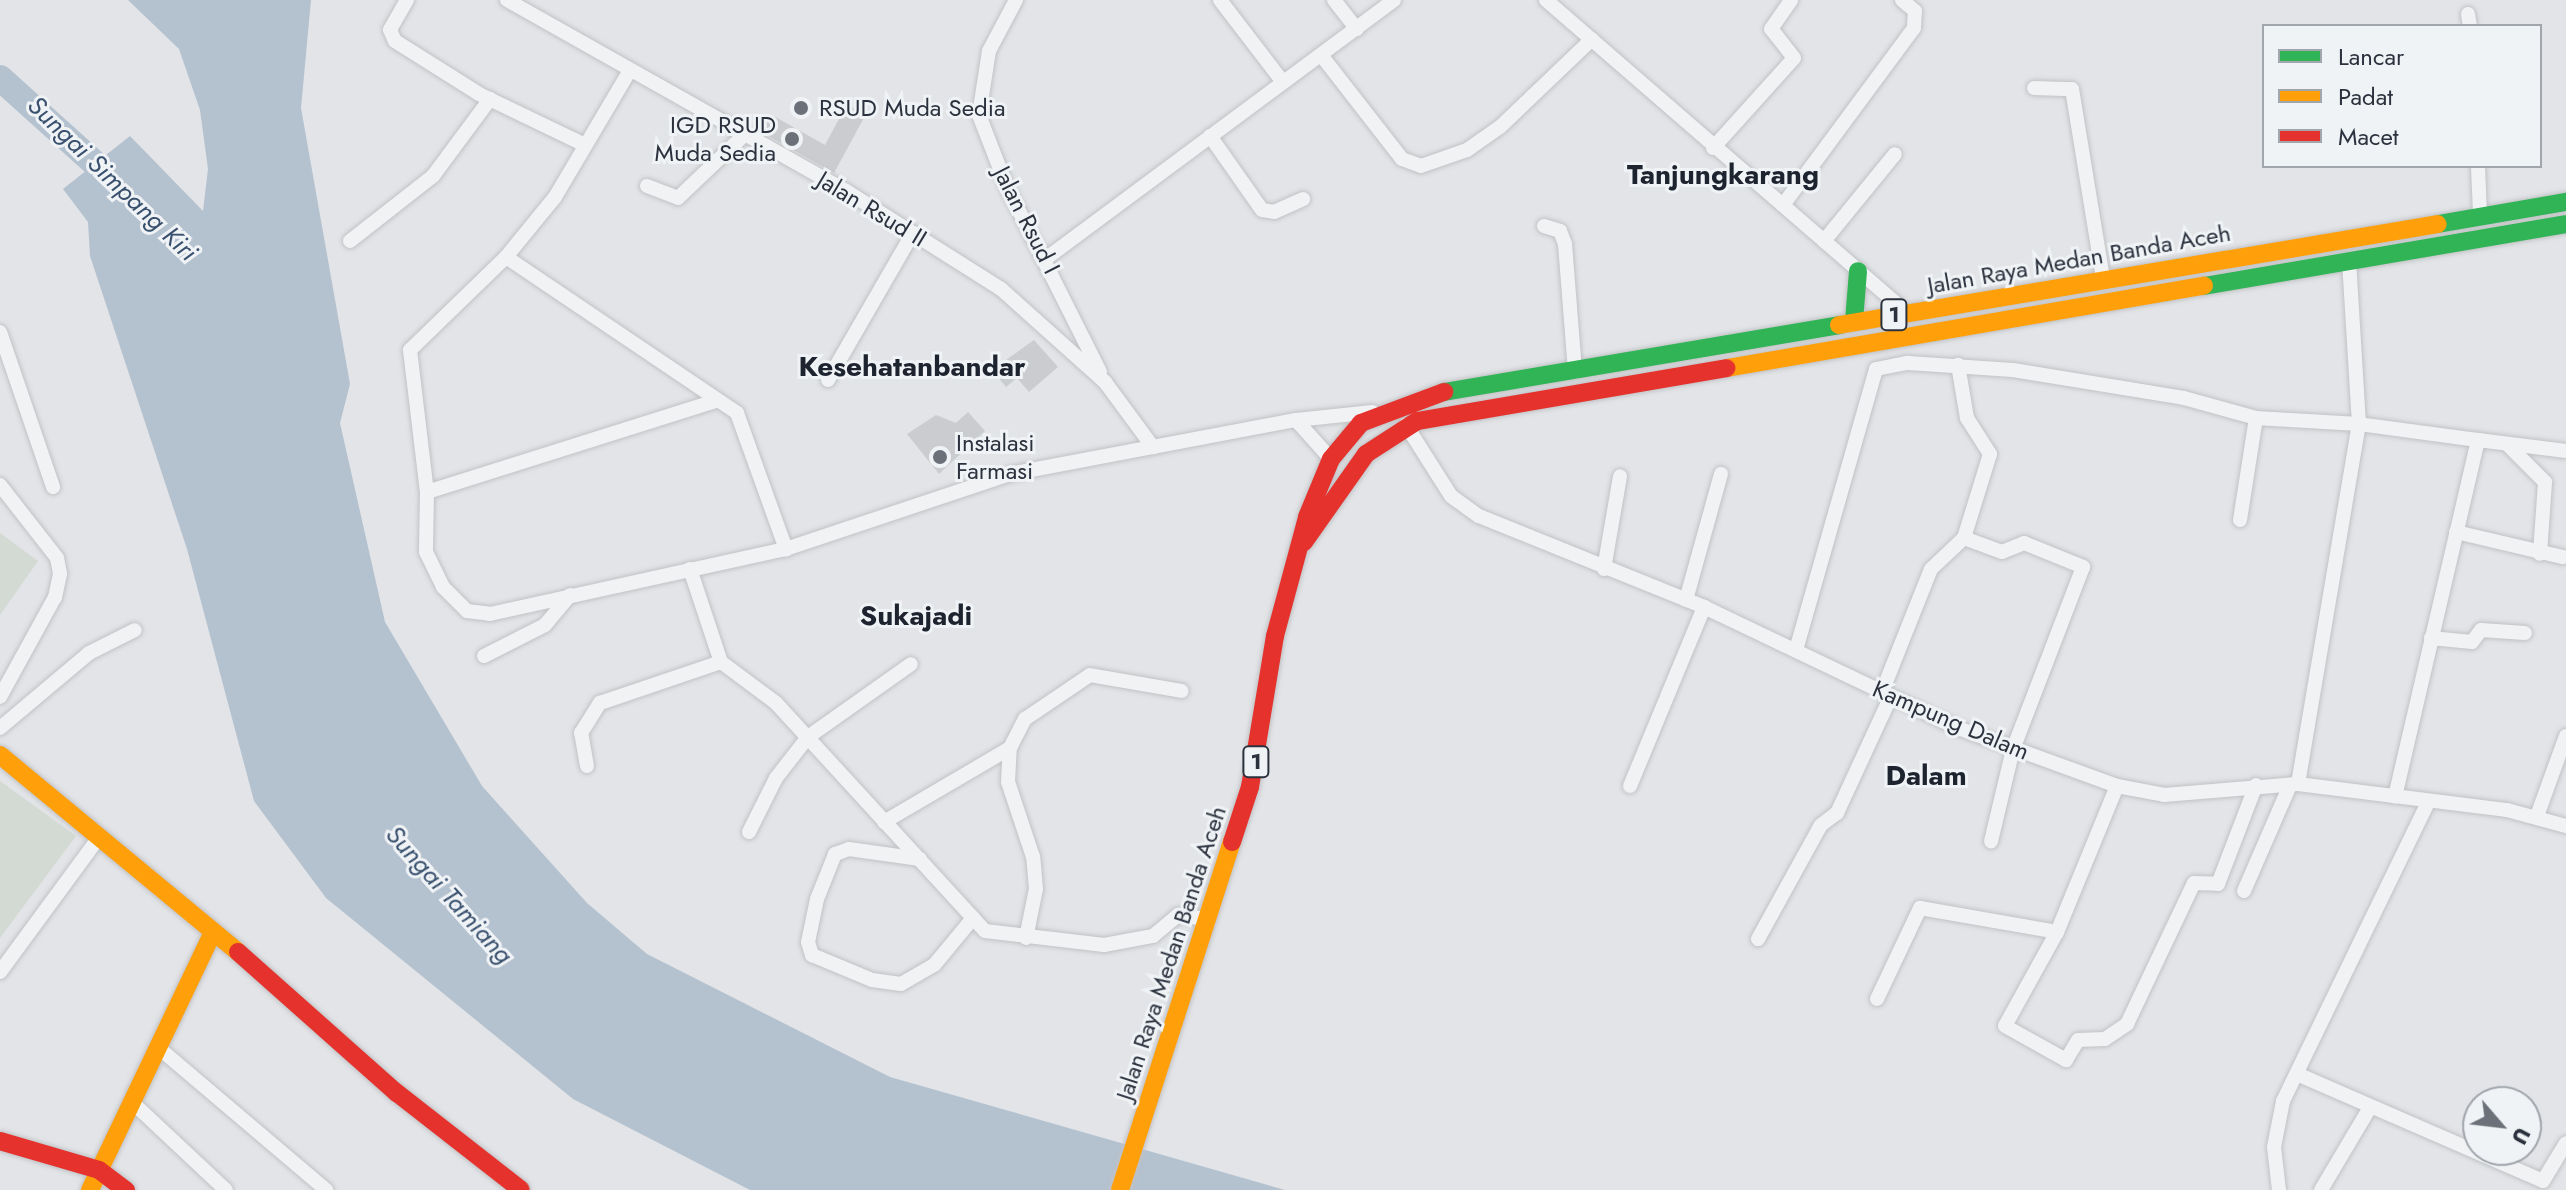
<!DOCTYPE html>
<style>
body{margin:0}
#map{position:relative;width:2566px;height:1190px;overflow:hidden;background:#e2e4e7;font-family:Jost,sans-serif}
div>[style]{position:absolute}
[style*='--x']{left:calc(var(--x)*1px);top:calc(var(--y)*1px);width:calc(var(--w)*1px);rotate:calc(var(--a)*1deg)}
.green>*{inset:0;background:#d3dad3}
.water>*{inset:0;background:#b4c1cf}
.river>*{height:26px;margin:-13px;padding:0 13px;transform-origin:13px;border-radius:13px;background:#b4c1cf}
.building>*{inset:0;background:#cbcccf}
.roads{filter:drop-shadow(0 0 2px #c1c2c5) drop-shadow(0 0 2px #c1c2c5)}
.street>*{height:14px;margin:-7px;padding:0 7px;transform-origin:7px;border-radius:7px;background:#f1f2f4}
.fast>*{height:18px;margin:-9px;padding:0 9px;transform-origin:9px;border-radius:9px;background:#30b455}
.slow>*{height:18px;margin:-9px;padding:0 9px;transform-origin:9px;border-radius:9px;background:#ff9f0a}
.jam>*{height:18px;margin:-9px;padding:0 9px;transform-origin:9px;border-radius:9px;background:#e5322d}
.dots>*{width:22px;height:22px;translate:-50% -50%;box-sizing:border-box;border:4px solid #f0f3f6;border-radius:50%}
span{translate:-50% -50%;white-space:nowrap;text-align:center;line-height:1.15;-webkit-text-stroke:6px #f0f3f6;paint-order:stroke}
.shield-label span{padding:2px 6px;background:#f0f3f6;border:2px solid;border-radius:6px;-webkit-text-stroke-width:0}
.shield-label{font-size:22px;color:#2b323e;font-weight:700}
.poi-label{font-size:24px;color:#2b323e}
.left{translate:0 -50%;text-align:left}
.right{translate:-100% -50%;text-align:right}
.street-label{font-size:24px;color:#2b323e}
.water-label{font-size:26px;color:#39516e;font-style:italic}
.quarter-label{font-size:28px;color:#1d232f;font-weight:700}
.legend{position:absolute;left:2262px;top:24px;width:280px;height:144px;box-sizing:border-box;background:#f0f3f6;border:2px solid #a1a6ac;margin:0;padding:10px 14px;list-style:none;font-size:24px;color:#2b323e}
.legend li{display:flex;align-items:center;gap:16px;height:40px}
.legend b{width:40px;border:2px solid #a1a6ac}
.north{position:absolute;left:2462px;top:1086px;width:80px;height:80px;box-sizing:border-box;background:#f0f3f6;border:2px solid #a1a6ac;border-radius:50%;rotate:118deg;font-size:22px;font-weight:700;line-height:32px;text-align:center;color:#2b323e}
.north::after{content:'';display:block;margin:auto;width:28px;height:36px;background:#6b7079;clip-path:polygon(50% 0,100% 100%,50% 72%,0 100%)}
</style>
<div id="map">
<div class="green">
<div style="clip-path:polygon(0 533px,38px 561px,0 615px)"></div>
<div style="clip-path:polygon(0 781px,76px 836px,0 938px)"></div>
</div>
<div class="water">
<div style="clip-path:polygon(128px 0,311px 0,301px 108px,350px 384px,340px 423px,385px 622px,482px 786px,587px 903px,647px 954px,890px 1077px,1285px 1190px,750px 1190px,573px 1099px,326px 898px,254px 801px,187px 549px,90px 256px,88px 222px,63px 189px,130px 136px,203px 211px,208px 169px,200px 110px,179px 49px)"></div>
</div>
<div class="river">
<div style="--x:0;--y:78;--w:163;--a:42"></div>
</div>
<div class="building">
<div style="clip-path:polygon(847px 104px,866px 114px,834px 173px,760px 131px,770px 114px,825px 145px)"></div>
<div style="clip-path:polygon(1034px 340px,1058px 367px,1029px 392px,1017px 378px,1006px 387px,992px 370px)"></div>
<div style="clip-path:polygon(968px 412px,985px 431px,939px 474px,907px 434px,936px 415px,956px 423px)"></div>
</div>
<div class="roads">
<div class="street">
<div style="--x:407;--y:0;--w:34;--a:120"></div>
<div style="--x:390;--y:30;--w:12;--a:66"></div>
<div style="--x:395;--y:41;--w:99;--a:32.2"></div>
<div style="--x:479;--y:94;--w:118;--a:25.7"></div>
<div style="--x:507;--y:0;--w:389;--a:29.4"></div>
<div style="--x:846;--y:191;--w:183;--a:32.3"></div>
<div style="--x:1001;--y:289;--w:140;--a:41.8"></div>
<div style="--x:1105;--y:382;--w:81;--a:53.6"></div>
<div style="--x:1016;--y:0;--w:58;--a:117.9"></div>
<div style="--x:989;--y:51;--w:65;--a:98.9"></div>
<div style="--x:979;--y:115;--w:77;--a:68.7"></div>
<div style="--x:1007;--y:187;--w:207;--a:63.3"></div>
<div style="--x:1220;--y:0;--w:103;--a:52.5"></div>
<div style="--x:1334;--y:0;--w:37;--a:52"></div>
<div style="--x:1546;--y:0;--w:478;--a:40.9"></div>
<div style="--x:2468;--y:14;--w:12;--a:81"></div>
<div style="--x:1321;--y:55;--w:132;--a:52.1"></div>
<div style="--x:1402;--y:159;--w:20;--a:20"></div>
<div style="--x:1421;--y:166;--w:49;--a:-19.2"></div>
<div style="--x:1467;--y:150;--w:40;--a:-34.9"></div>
<div style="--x:1500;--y:127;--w:127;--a:-43.7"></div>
<div style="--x:629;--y:72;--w:145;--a:120.6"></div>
<div style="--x:555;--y:197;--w:77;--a:129.2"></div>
<div style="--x:506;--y:257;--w:134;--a:135.9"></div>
<div style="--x:410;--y:350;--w:143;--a:83.2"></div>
<div style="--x:427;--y:492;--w:60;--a:91"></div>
<div style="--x:426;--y:552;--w:39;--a:64"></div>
<div style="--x:443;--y:587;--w:34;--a:45"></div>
<div style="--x:467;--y:611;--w:23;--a:7"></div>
<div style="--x:490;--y:614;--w:303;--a:-12.4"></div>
<div style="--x:786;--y:549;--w:236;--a:-18.5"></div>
<div style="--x:1010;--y:474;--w:291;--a:-10.7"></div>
<div style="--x:1296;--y:420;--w:77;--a:-5.9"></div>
<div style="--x:2034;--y:88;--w:38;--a:2"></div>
<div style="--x:2072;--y:89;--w:192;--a:80.7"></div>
<div style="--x:1210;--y:136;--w:90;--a:54.9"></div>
<div style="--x:1262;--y:210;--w:12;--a:9"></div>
<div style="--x:1274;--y:212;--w:32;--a:-24"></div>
<div style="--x:1713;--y:148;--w:121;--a:-48"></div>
<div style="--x:1794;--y:58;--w:37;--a:-128"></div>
<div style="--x:1771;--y:29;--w:35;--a:-55"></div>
<div style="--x:2478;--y:166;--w:47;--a:87.6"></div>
<div style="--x:647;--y:186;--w:33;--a:21"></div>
<div style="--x:678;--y:198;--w:90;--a:-43.6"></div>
<div style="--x:1783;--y:205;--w:220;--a:-53.5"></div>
<div style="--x:1914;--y:28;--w:17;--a:-87"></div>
<div style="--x:1915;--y:11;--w:17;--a:-140"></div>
<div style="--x:1544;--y:226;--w:17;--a:17"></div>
<div style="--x:1560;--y:231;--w:14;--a:69"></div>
<div style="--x:1565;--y:244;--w:128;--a:85.5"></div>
<div style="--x:350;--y:241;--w:105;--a:-38.1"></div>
<div style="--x:433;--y:176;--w:96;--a:-53.5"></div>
<div style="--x:1824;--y:241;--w:112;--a:-50.8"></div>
<div style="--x:506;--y:257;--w:279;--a:34"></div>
<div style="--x:737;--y:413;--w:145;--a:70.2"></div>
<div style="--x:1048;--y:257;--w:431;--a:-36.6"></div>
<div style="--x:0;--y:332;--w:164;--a:71.1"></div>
<div style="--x:828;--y:380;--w:170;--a:-60"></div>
<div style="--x:1296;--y:420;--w:52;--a:48.1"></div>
<div style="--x:1406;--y:425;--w:84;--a:57.6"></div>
<div style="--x:1451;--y:496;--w:34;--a:36"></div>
<div style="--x:1479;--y:516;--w:243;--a:22"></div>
<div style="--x:1704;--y:607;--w:281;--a:25.5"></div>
<div style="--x:1958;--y:728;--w:169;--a:20"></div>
<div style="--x:2117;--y:786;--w:48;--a:10.8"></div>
<div style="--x:2164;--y:795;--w:134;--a:-4.7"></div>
<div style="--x:2298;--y:784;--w:211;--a:7.1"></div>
<div style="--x:2507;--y:810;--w:61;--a:15.2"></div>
<div style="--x:2478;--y:440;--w:89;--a:7.1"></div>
<div style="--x:2507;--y:444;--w:54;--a:45"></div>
<div style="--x:2545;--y:482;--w:72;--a:94"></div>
<div style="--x:0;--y:485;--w:93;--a:52"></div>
<div style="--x:57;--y:558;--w:16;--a:79"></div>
<div style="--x:60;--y:574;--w:24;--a:102"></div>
<div style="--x:55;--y:597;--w:114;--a:118.8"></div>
<div style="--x:427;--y:492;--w:305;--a:-17.5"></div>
<div style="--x:2240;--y:520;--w:103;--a:-81.1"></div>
<div style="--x:2256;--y:418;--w:103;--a:3.3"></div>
<div style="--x:2359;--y:424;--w:164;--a:-93.5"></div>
<div style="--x:2456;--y:532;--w:110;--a:13.2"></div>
<div style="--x:1964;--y:538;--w:40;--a:20.2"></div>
<div style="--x:2002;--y:552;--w:24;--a:-22"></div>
<div style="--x:2024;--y:543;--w:64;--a:22.1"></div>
<div style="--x:2083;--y:567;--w:195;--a:111"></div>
<div style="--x:2013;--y:749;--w:95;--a:103.4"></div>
<div style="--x:690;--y:569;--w:98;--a:71.6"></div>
<div style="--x:721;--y:662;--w:69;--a:36.7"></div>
<div style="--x:776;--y:703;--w:309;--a:47.5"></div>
<div style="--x:985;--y:931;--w:120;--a:6.7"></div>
<div style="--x:1104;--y:945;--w:50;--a:-10.4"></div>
<div style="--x:1153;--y:936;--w:33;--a:-40"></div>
<div style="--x:1178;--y:915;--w:29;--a:8"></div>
<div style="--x:1604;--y:569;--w:94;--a:-80.2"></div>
<div style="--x:1686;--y:600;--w:131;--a:-74.5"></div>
<div style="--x:2431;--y:638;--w:41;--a:5.6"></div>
<div style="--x:2472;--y:642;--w:15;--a:-53"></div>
<div style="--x:2481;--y:630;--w:44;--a:3.9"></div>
<div style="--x:1796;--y:650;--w:292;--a:-74.1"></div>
<div style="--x:1876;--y:369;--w:33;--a:-11"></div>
<div style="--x:1908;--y:363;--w:105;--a:3.8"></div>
<div style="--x:2013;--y:370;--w:173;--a:9.3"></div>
<div style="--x:2184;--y:398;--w:75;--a:15.5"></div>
<div style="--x:484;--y:656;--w:68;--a:-26.9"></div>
<div style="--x:545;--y:625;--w:39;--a:-50"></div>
<div style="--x:1882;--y:692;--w:132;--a:-68.3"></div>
<div style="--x:1931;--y:569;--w:45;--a:-43.2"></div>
<div style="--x:1964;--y:538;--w:88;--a:-72.8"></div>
<div style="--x:1990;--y:454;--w:43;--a:-122.6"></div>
<div style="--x:1967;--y:418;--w:54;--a:-99.6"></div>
<div style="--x:0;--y:728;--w:116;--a:-40.1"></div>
<div style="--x:89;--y:653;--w:51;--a:-26.6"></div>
<div style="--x:587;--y:766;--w:34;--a:-100"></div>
<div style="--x:581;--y:733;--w:36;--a:-58"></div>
<div style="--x:600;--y:703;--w:128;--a:-18.7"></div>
<div style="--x:2298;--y:784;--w:365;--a:-80.4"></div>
<div style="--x:2359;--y:424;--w:120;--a:7.7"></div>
<div style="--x:2478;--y:440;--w:366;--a:103.1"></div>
<div style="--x:1630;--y:786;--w:194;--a:-67.5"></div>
<div style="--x:2117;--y:786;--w:158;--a:112.3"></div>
<div style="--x:2057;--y:932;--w:107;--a:119"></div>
<div style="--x:2005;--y:1026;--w:70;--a:29.1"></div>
<div style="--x:2066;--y:1060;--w:23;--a:-59"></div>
<div style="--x:2078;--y:1040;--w:27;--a:-2"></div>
<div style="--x:2105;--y:1039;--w:27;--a:-34"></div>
<div style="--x:2127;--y:1024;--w:156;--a:-64.6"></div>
<div style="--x:2194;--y:883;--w:24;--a:2"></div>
<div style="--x:2218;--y:884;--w:106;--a:-69"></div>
<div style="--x:2537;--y:816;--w:85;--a:-70.1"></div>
<div style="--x:884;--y:822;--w:146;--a:-30.4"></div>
<div style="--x:749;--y:832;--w:60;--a:-63.4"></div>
<div style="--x:776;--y:778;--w:52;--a:-52"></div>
<div style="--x:808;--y:737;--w:126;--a:-35.3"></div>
<div style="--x:920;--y:859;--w:72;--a:-172"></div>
<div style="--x:849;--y:849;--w:15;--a:160"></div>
<div style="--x:835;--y:854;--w:48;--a:111.8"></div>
<div style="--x:817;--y:899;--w:44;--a:101.8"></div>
<div style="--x:808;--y:942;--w:14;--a:73"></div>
<div style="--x:812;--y:955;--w:65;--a:22.6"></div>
<div style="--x:872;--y:980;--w:29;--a:8"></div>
<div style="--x:901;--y:984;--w:39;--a:-30"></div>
<div style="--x:935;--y:964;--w:60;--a:-50.4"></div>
<div style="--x:2244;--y:891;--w:116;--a:-66.5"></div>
<div style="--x:1026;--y:938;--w:50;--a:-78.5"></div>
<div style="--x:1036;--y:889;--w:32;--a:-95"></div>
<div style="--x:1033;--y:857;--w:79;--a:-108.4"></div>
<div style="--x:1008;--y:782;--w:34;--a:-87"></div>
<div style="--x:1010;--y:748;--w:33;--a:-63"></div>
<div style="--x:1025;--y:719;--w:78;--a:-34.1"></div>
<div style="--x:1090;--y:675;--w:93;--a:9.9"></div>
<div style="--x:1758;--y:939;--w:130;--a:-61.1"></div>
<div style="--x:1821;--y:825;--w:20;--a:-37"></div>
<div style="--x:1837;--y:813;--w:129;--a:-65.2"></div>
<div style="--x:0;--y:972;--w:169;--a:-53.7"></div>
<div style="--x:1877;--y:999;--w:101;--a:-64.7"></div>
<div style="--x:1920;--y:908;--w:139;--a:9.9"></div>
<div style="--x:160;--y:1049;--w:218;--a:40.3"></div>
<div style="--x:2297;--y:1074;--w:268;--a:23.5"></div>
<div style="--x:2543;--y:1181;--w:44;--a:-58.8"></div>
<div style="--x:133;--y:1103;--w:127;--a:43.1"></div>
<div style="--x:2279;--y:1190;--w:43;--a:-96.6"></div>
<div style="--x:2274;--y:1147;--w:47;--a:-78.9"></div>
<div style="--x:2283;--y:1101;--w:332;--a:-64.1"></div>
<div style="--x:2321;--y:1190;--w:94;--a:-59.3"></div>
</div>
<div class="fast">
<div style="--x:2438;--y:224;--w:130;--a:-9.8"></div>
<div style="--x:2204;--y:286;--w:367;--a:-9.7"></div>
<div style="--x:1854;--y:321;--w:50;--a:-85.4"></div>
<div style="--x:1444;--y:392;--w:401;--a:-9.6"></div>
</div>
<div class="slow">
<div style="--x:1839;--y:325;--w:607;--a:-9.57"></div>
<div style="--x:1727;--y:368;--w:484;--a:-9.8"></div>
<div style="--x:0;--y:755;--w:309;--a:39.6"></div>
<div style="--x:90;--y:1190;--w:286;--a:-64.5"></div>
<div style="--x:1120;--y:1190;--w:366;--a:-72.2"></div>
</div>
<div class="jam">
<div style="--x:1304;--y:542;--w:108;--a:-54.8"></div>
<div style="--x:1366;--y:454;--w:61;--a:-32.9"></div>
<div style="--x:1417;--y:421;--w:314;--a:-9.7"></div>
<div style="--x:1232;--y:842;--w:58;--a:-71.9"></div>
<div style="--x:1250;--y:787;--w:153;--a:-80.6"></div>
<div style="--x:1275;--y:636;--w:123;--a:-74.9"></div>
<div style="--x:1307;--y:517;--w:63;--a:-67.5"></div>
<div style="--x:1331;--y:459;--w:47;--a:-50.2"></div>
<div style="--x:1361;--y:423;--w:89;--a:-20.5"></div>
<div style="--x:238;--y:952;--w:213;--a:41.6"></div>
<div style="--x:397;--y:1093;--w:157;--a:38"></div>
<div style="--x:0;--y:1141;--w:103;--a:16.3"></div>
<div style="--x:99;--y:1170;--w:34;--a:37"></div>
</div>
</div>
<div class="dots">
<div style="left:801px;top:108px;background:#6b7079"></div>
<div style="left:792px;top:139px;background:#6b7079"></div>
<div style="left:940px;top:457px;background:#6b7079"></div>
</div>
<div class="shield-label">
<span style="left:1894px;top:315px">1</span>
<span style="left:1256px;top:762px">1</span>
</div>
<div class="poi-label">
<span class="left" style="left:819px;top:108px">RSUD Muda Sedia</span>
<span class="right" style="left:776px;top:139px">IGD RSUD<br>Muda Sedia</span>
<span class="left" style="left:956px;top:457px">Instalasi<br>Farmasi</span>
</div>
<div class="street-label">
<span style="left:872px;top:209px;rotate:31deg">Jalan Rsud II</span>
<span style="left:1027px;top:220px;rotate:63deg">Jalan Rsud I</span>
<span style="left:2079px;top:259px;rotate:-10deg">Jalan Raya Medan Banda Aceh</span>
<span style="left:1951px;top:720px;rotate:23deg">Kampung Dalam</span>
<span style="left:1171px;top:953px;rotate:-72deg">Jalan Raya Medan Banda Aceh</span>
</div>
<div class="water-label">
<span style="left:112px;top:179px;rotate:44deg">Sungai Simpang Kiri</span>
<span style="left:449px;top:895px;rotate:48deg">Sungai Tamiang</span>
</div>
<div class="quarter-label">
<span style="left:1723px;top:175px">Tanjungkarang</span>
<span style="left:912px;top:367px">Kesehatanbandar</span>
<span style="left:916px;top:616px">Sukajadi</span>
<span style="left:1926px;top:776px">Dalam</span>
</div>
<ul class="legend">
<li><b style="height:10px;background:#30b455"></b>Lancar</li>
<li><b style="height:10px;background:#ff9f0a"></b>Padat</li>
<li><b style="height:10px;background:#e5322d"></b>Macet</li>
</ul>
<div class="north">U</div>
</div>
